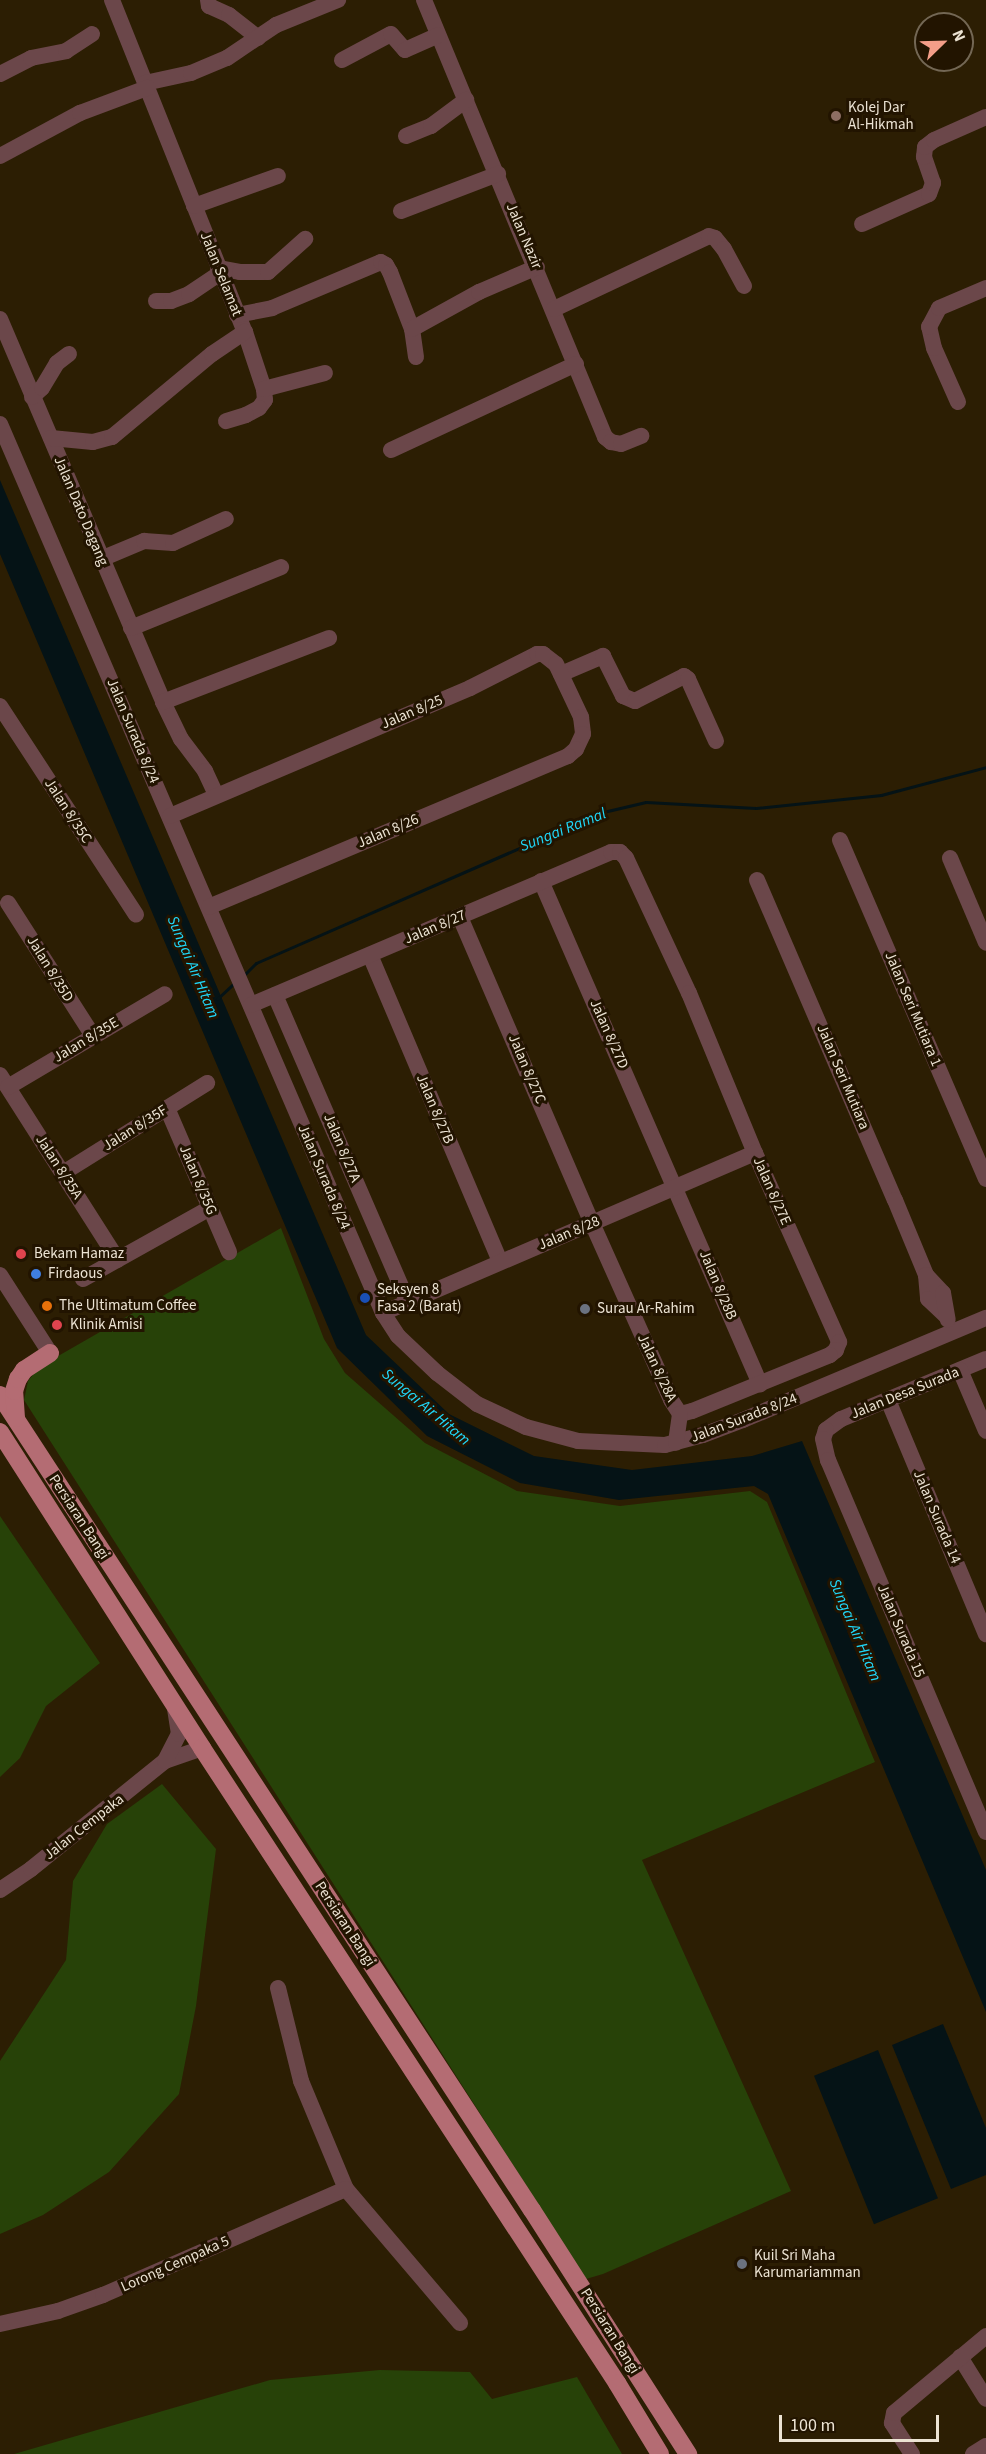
<!DOCTYPE html>
<style>
body{margin:0}
#map{position:relative;width:986px;height:2454px;overflow:hidden;background:#2c1e03;font-family:"Source Sans 3",sans-serif}
div>[style]{position:absolute}
[style*='--x']{left:calc(var(--x)*1px);top:calc(var(--y)*1px);width:calc(var(--w)*1px);rotate:calc(var(--a)*1deg)}
.green>*{inset:0;background:#274208}
.water>*{inset:0;background:#051316;transform-origin:0 0}
.stream>*{height:3px;margin:-1.5px;padding:0 1.5px;transform-origin:1.5px;border-radius:1.5px;background:#051316}
.minor>*{height:16px;margin:-8px;padding:0 8px;transform-origin:8px;border-radius:8px;background:#6b474a}
.major>*{height:18px;margin:-9px;padding:0 9px;transform-origin:9px;border-radius:9px;background:#b46c73}
.dots>*{width:16px;height:16px;translate:-50% -50%;box-sizing:border-box;border:3px solid #221400;border-radius:50%}
span{translate:-50% -50%;white-space:nowrap;text-align:center;line-height:1.15;-webkit-text-stroke:6px #221400;paint-order:stroke}
.poi-label{font-size:15px;color:#ece3d3}
.left{translate:0 -50%;text-align:left}
.street-label{font-size:15px;color:#ece3d3}
.water-label{font-size:16px;color:#20d7f8;font-style:italic}
.north{position:absolute;left:914px;top:12px;width:60px;height:60px;box-sizing:border-box;background:#221400;border:2px solid #736754;border-radius:50%;rotate:67deg;font-size:16px;font-weight:700;line-height:24px;text-align:center;color:#ece3d3}
.north::after{content:'';display:block;margin:auto;width:21px;height:27px;background:#f49e88;clip-path:polygon(50% 0,100% 100%,50% 72%,0 100%)}
.scale{position:absolute;left:779px;top:2415px;width:160px;height:27px;box-sizing:border-box;border:3px solid #ece3d3;border-top:0;padding-left:8px;font-size:18px;line-height:21px;white-space:nowrap;color:#ece3d3;-webkit-text-stroke:4px #221400;paint-order:stroke}
</style>
<div id="map">
<div class="green">
<div style="clip-path:polygon(281px 1228px,324px 1339px,345px 1373px,425px 1443px,517px 1491px,620px 1506px,750px 1491px,767px 1502px,875px 1762px,642px 1860px,791px 2191px,603px 2274px,586px 2279px,24px 1400px,28px 1381px,39px 1367px)"></div>
<div style="clip-path:polygon(0 1516px,100px 1663px,46px 1706px,20px 1758px,0 1777px)"></div>
<div style="clip-path:polygon(162px 1784px,216px 1849px,196px 2006px,179px 2094px,109px 2172px,43px 2215px,0 2234px,0 2061px,66px 1960px,73px 1881px,107px 1824px)"></div>
<div style="clip-path:polygon(380px 2370px,470px 2372px,492px 2399px,577px 2377px,622px 2454px,14px 2454px,270px 2380px)"></div>
</div>
<div class="water">
<div style="clip-path:polygon(0 480px,366px 1335px,449px 1414px,534px 1456px,632px 1470px,752px 1456px,802px 1441px,986px 1870px,986px 2012px,768px 1494px,754px 1486px,619px 1500px,520px 1483px,427px 1436px,337px 1348px,0 554px)"></div>
<div style="clip-path:polygon(943px 2024px,986px 2128px,986px 2175px,951px 2189px,892px 2045px)"></div>
<div style="left:878px;top:2050px;width:160px;height:69px;rotate:68deg"></div>
</div>
<div class="stream">
<div style="--x:244;--y:975;--w:17;--a:-45"></div>
<div style="--x:256;--y:963;--w:374;--a:-23.6"></div>
<div style="--x:599;--y:813;--w:48;--a:-13.2"></div>
<div style="--x:646;--y:802;--w:110;--a:3.1"></div>
<div style="--x:756;--y:808;--w:126;--a:-5.9"></div>
<div style="--x:881;--y:795;--w:109;--a:-14.9"></div>
<div style="--x:217;--y:999;--w:23;--a:-43"></div>
</div>
<div class="minor">
<div style="--x:112;--y:0;--w:358;--a:68.2"></div>
<div style="--x:245;--y:332;--w:60;--a:71.6"></div>
<div style="--x:264;--y:389;--w:11;--a:85"></div>
<div style="--x:265;--y:400;--w:10;--a:127"></div>
<div style="--x:259;--y:408;--w:15;--a:152"></div>
<div style="--x:246;--y:415;--w:21;--a:163"></div>
<div style="--x:208;--y:0;--w:6;--a:81"></div>
<div style="--x:209;--y:6;--w:22;--a:24"></div>
<div style="--x:229;--y:15;--w:37;--a:38"></div>
<div style="--x:424;--y:0;--w:473;--a:67.5"></div>
<div style="--x:605;--y:437;--w:8;--a:40"></div>
<div style="--x:611;--y:442;--w:10;--a:11"></div>
<div style="--x:621;--y:444;--w:22;--a:-22"></div>
<div style="--x:342;--y:60;--w:55;--a:-28"></div>
<div style="--x:391;--y:34;--w:21;--a:49"></div>
<div style="--x:405;--y:50;--w:36;--a:-24"></div>
<div style="--x:0;--y:74;--w:35;--a:-27"></div>
<div style="--x:31;--y:58;--w:36;--a:-11"></div>
<div style="--x:66;--y:51;--w:31;--a:-33"></div>
<div style="--x:145;--y:83;--w:47;--a:-12.3"></div>
<div style="--x:191;--y:73;--w:39;--a:-23"></div>
<div style="--x:227;--y:58;--w:59;--a:-34"></div>
<div style="--x:276;--y:25;--w:67;--a:-22"></div>
<div style="--x:406;--y:136;--w:27;--a:-22"></div>
<div style="--x:431;--y:126;--w:44;--a:-36.6"></div>
<div style="--x:0;--y:156;--w:91;--a:-28.3"></div>
<div style="--x:80;--y:113;--w:72;--a:-20.5"></div>
<div style="--x:194;--y:206;--w:89;--a:-19.7"></div>
<div style="--x:401;--y:211;--w:104;--a:-20.9"></div>
<div style="--x:862;--y:224;--w:73;--a:-24.1"></div>
<div style="--x:929;--y:194;--w:12;--a:-70"></div>
<div style="--x:933;--y:183;--w:28;--a:-109"></div>
<div style="--x:924;--y:157;--w:10;--a:-84"></div>
<div style="--x:925;--y:147;--w:11;--a:-38"></div>
<div style="--x:934;--y:140;--w:57;--a:-23.9"></div>
<div style="--x:218;--y:268;--w:22;--a:10"></div>
<div style="--x:240;--y:272;--w:28;--a:0"></div>
<div style="--x:268;--y:272;--w:50;--a:-41.7"></div>
<div style="--x:156;--y:301;--w:15;--a:0"></div>
<div style="--x:171;--y:301;--w:19;--a:-21"></div>
<div style="--x:189;--y:294;--w:37;--a:-34"></div>
<div style="--x:554;--y:309;--w:171;--a:-25.2"></div>
<div style="--x:709;--y:236;--w:6;--a:18"></div>
<div style="--x:715;--y:238;--w:14;--a:51"></div>
<div style="--x:724;--y:249;--w:42;--a:61.6"></div>
<div style="--x:237;--y:315;--w:36;--a:-11"></div>
<div style="--x:272;--y:308;--w:118;--a:-22.9"></div>
<div style="--x:381;--y:262;--w:6;--a:31"></div>
<div style="--x:386;--y:265;--w:8;--a:60"></div>
<div style="--x:390;--y:272;--w:61;--a:68.9"></div>
<div style="--x:0;--y:319;--w:416;--a:66.9"></div>
<div style="--x:163;--y:702;--w:41;--a:64.1"></div>
<div style="--x:181;--y:739;--w:40;--a:53"></div>
<div style="--x:205;--y:771;--w:26;--a:65"></div>
<div style="--x:416;--y:357;--w:28;--a:-98"></div>
<div style="--x:412;--y:329;--w:77;--a:-28.9"></div>
<div style="--x:479;--y:292;--w:63;--a:-23.3"></div>
<div style="--x:264;--y:389;--w:63;--a:-14.7"></div>
<div style="--x:32;--y:397;--w:13;--a:-42"></div>
<div style="--x:42;--y:388;--w:29;--a:-59"></div>
<div style="--x:57;--y:363;--w:15;--a:-37"></div>
<div style="--x:958;--y:402;--w:59;--a:-114"></div>
<div style="--x:934;--y:348;--w:22;--a:-103"></div>
<div style="--x:929;--y:327;--w:21;--a:-62"></div>
<div style="--x:939;--y:308;--w:51;--a:-23.1"></div>
<div style="--x:0;--y:424;--w:968;--a:66.69"></div>
<div style="--x:383;--y:1313;--w:27;--a:57"></div>
<div style="--x:398;--y:1336;--w:54;--a:43.5"></div>
<div style="--x:437;--y:1373;--w:51;--a:37.8"></div>
<div style="--x:477;--y:1404;--w:54;--a:25.1"></div>
<div style="--x:526;--y:1427;--w:54;--a:15.1"></div>
<div style="--x:578;--y:1441;--w:87;--a:2.6"></div>
<div style="--x:665;--y:1445;--w:39;--a:-15"></div>
<div style="--x:703;--y:1435;--w:43;--a:-20.6"></div>
<div style="--x:743;--y:1420;--w:264;--a:-22.8"></div>
<div style="--x:51;--y:438;--w:42;--a:5.4"></div>
<div style="--x:93;--y:442;--w:20;--a:-15"></div>
<div style="--x:112;--y:437;--w:130;--a:-39.7"></div>
<div style="--x:212;--y:354;--w:40;--a:-34"></div>
<div style="--x:391;--y:450;--w:204;--a:-24.9"></div>
<div style="--x:101;--y:559;--w:47;--a:-22.7"></div>
<div style="--x:144;--y:541;--w:29;--a:4"></div>
<div style="--x:173;--y:543;--w:58;--a:-24.4"></div>
<div style="--x:131;--y:628;--w:162;--a:-22.1"></div>
<div style="--x:561;--y:674;--w:46;--a:-23.2"></div>
<div style="--x:603;--y:656;--w:45;--a:63.4"></div>
<div style="--x:623;--y:696;--w:13;--a:23"></div>
<div style="--x:635;--y:701;--w:55;--a:-27"></div>
<div style="--x:684;--y:676;--w:5;--a:37"></div>
<div style="--x:688;--y:679;--w:68;--a:65.7"></div>
<div style="--x:163;--y:702;--w:178;--a:-21.1"></div>
<div style="--x:0;--y:706;--w:249;--a:56.9"></div>
<div style="--x:170;--y:816;--w:326;--a:-23.1"></div>
<div style="--x:470;--y:688;--w:75;--a:-26.9"></div>
<div style="--x:537;--y:654;--w:6;--a:0"></div>
<div style="--x:543;--y:654;--w:16;--a:38"></div>
<div style="--x:556;--y:664;--w:59;--a:64.7"></div>
<div style="--x:581;--y:717;--w:17;--a:83"></div>
<div style="--x:583;--y:734;--w:17;--a:115"></div>
<div style="--x:576;--y:749;--w:11;--a:139"></div>
<div style="--x:568;--y:756;--w:389;--a:157.2"></div>
<div style="--x:840;--y:840;--w:369;--a:66.7"></div>
<div style="--x:950;--y:858;--w:92;--a:67"></div>
<div style="--x:757;--y:880;--w:348;--a:66.7"></div>
<div style="--x:895;--y:1200;--w:81;--a:67.5"></div>
<div style="--x:926;--y:1275;--w:24;--a:85"></div>
<div style="--x:928;--y:1299;--w:25;--a:43"></div>
<div style="--x:541;--y:881;--w:549;--a:66.47"></div>
<div style="--x:8;--y:903;--w:158;--a:57.4"></div>
<div style="--x:460;--y:917;--w:333;--a:66.7"></div>
<div style="--x:592;--y:1223;--w:194;--a:65.9"></div>
<div style="--x:671;--y:1400;--w:17;--a:57"></div>
<div style="--x:370;--y:955;--w:333;--a:67"></div>
<div style="--x:275;--y:995;--w:335;--a:66.6"></div>
<div style="--x:251;--y:1005;--w:391;--a:-23"></div>
<div style="--x:611;--y:852;--w:9;--a:0"></div>
<div style="--x:620;--y:852;--w:8;--a:45"></div>
<div style="--x:626;--y:858;--w:149;--a:65"></div>
<div style="--x:689;--y:993;--w:173;--a:67.6"></div>
<div style="--x:755;--y:1153;--w:207;--a:66"></div>
<div style="--x:839;--y:1342;--w:9;--a:111"></div>
<div style="--x:836;--y:1350;--w:8;--a:140"></div>
<div style="--x:830;--y:1355;--w:149;--a:157.9"></div>
<div style="--x:692;--y:1411;--w:12;--a:166"></div>
<div style="--x:680;--y:1414;--w:29;--a:98"></div>
<div style="--x:0;--y:1075;--w:219;--a:57.5"></div>
<div style="--x:8;--y:1087;--w:182;--a:-30.6"></div>
<div style="--x:167;--y:1108;--w:157;--a:66.7"></div>
<div style="--x:63;--y:1173;--w:170;--a:-32"></div>
<div style="--x:0;--y:1275;--w:93;--a:57.3"></div>
<div style="--x:926;--y:1275;--w:25;--a:47"></div>
<div style="--x:943;--y:1293;--w:27;--a:80"></div>
<div style="--x:83;--y:1279;--w:145;--a:-29.2"></div>
<div style="--x:383;--y:1313;--w:405;--a:-23.3"></div>
<div style="--x:986;--y:1359;--w:157;--a:157.5"></div>
<div style="--x:841;--y:1419;--w:19;--a:144"></div>
<div style="--x:826;--y:1430;--w:9;--a:108"></div>
<div style="--x:823;--y:1439;--w:22;--a:77"></div>
<div style="--x:828;--y:1460;--w:404;--a:67"></div>
<div style="--x:960;--y:1370;--w:66;--a:66.9"></div>
<div style="--x:888;--y:1400;--w:254;--a:67.3"></div>
<div style="--x:165;--y:1761;--w:39;--a:-19"></div>
<div style="--x:0;--y:1890;--w:37;--a:-34"></div>
<div style="--x:31;--y:1869;--w:172;--a:-38.9"></div>
<div style="--x:165;--y:1761;--w:30;--a:-63"></div>
<div style="--x:179;--y:1734;--w:25;--a:-99"></div>
<div style="--x:278;--y:1988;--w:96;--a:76.1"></div>
<div style="--x:301;--y:2081;--w:117;--a:67.4"></div>
<div style="--x:346;--y:2189;--w:176;--a:49.6"></div>
<div style="--x:0;--y:2324;--w:59;--a:-12.6"></div>
<div style="--x:58;--y:2311;--w:48;--a:-19.6"></div>
<div style="--x:103;--y:2295;--w:265;--a:-23.6"></div>
<div style="--x:960;--y:2357;--w:49;--a:58.2"></div>
<div style="--x:912;--y:2454;--w:37;--a:-123"></div>
<div style="--x:892;--y:2423;--w:10;--a:-79"></div>
<div style="--x:894;--y:2413;--w:120;--a:-39.9"></div>
<div style="--x:973;--y:2454;--w:15;--a:-32"></div>
</div>
<div class="major">
<div style="--x:0;--y:1395;--w:973;--a:56.87"></div>
<div style="--x:532;--y:2210;--w:290;--a:57.4"></div>
<div style="--x:16;--y:1418;--w:27;--a:-94"></div>
<div style="--x:14;--y:1391;--w:13;--a:-72"></div>
<div style="--x:18;--y:1379;--w:11;--a:-56"></div>
<div style="--x:24;--y:1370;--w:31;--a:-33"></div>
<div style="--x:0;--y:1432;--w:375;--a:57.4"></div>
<div style="--x:202;--y:1748;--w:759;--a:56.83"></div>
<div style="--x:617;--y:2383;--w:83;--a:58.8"></div>
</div>
<div class="dots">
<div style="left:836px;top:116px;background:#8d6e63"></div>
<div style="left:21px;top:1254px;background:#e0444e"></div>
<div style="left:36px;top:1274px;background:#3f7fe0"></div>
<div style="left:365px;top:1298px;background:#1a4fb4"></div>
<div style="left:47px;top:1306px;background:#e8710a"></div>
<div style="left:585px;top:1309px;background:#6b7280"></div>
<div style="left:57px;top:1325px;background:#e0444e"></div>
<div style="left:742px;top:2264px;background:#6b7280"></div>
</div>
<div class="poi-label">
<span class="left" style="left:848px;top:116px">Kolej Dar<br>Al-Hikmah</span>
<span class="left" style="left:34px;top:1254px">Bekam Hamaz</span>
<span class="left" style="left:48px;top:1274px">Firdaous</span>
<span class="left" style="left:377px;top:1298px">Seksyen 8<br>Fasa 2 (Barat)</span>
<span class="left" style="left:59px;top:1306px">The Ultimatum Coffee</span>
<span class="left" style="left:597px;top:1309px">Surau Ar-Rahim</span>
<span class="left" style="left:70px;top:1325px">Klinik Amisi</span>
<span class="left" style="left:754px;top:2264px">Kuil Sri Maha<br>Karumariamman</span>
</div>
<div class="street-label">
<span style="left:524px;top:236px;rotate:67deg">Jalan Nazir</span>
<span style="left:221px;top:274px;rotate:68deg">Jalan Selamat</span>
<span style="left:81px;top:511px;rotate:67deg">Jalan Dato Dagang</span>
<span style="left:412px;top:712px;rotate:-23deg">Jalan 8/25</span>
<span style="left:133px;top:731px;rotate:67deg">Jalan Surada 8/24</span>
<span style="left:68px;top:811px;rotate:57deg">Jalan 8/35C</span>
<span style="left:388px;top:831px;rotate:-23deg">Jalan 8/26</span>
<span style="left:435px;top:927px;rotate:-23deg">Jalan 8/27</span>
<span style="left:50px;top:969px;rotate:58deg">Jalan 8/35D</span>
<span style="left:913px;top:1009px;rotate:67deg">Jalan Seri Mutiara 1</span>
<span style="left:609px;top:1034px;rotate:66deg">Jalan 8/27D</span>
<span style="left:86px;top:1040px;rotate:-31deg">Jalan 8/35E</span>
<span style="left:527px;top:1069px;rotate:67deg">Jalan 8/27C</span>
<span style="left:843px;top:1077px;rotate:67deg">Jalan Seri Mutiara</span>
<span style="left:435px;top:1109px;rotate:67deg">Jalan 8/27B</span>
<span style="left:135px;top:1128px;rotate:-32deg">Jalan 8/35F</span>
<span style="left:342px;top:1148px;rotate:67deg">Jalan 8/27A</span>
<span style="left:59px;top:1167px;rotate:57deg">Jalan 8/35A</span>
<span style="left:324px;top:1177px;rotate:67deg">Jalan Surada 8/24</span>
<span style="left:198px;top:1180px;rotate:67deg">Jalan 8/35G</span>
<span style="left:772px;top:1191px;rotate:66deg">Jalan 8/27E</span>
<span style="left:569px;top:1233px;rotate:-23deg">Jalan 8/28</span>
<span style="left:718px;top:1285px;rotate:67deg">Jalan 8/28B</span>
<span style="left:657px;top:1368px;rotate:65deg">Jalan 8/28A</span>
<span style="left:905px;top:1393px;rotate:-22deg">Jalan Desa Surada</span>
<span style="left:744px;top:1418px;rotate:-21deg">Jalan Surada 8/24</span>
<span style="left:79px;top:1517px;rotate:57deg">Persiaran Bangi</span>
<span style="left:937px;top:1517px;rotate:67deg">Jalan Surada 14</span>
<span style="left:901px;top:1631px;rotate:67deg">Jalan Surada 15</span>
<span style="left:84px;top:1827px;rotate:-38deg">Jalan Cempaka</span>
<span style="left:345px;top:1924px;rotate:57deg">Persiaran Bangi</span>
<span style="left:175px;top:2264px;rotate:-24deg">Lorong Cempaka 5</span>
<span style="left:610px;top:2331px;rotate:58deg">Persiaran Bangi</span>
</div>
<div class="water-label">
<span style="left:563px;top:830px;rotate:-22deg">Sungai Ramal</span>
<span style="left:193px;top:967px;rotate:67deg">Sungai Air Hitam</span>
<span style="left:426px;top:1407px;rotate:40deg">Sungai Air Hitam</span>
<span style="left:855px;top:1630px;rotate:67deg">Sungai Air Hitam</span>
</div>
<div class="north">N</div>
<div class="scale">100 m</div>
</div>
